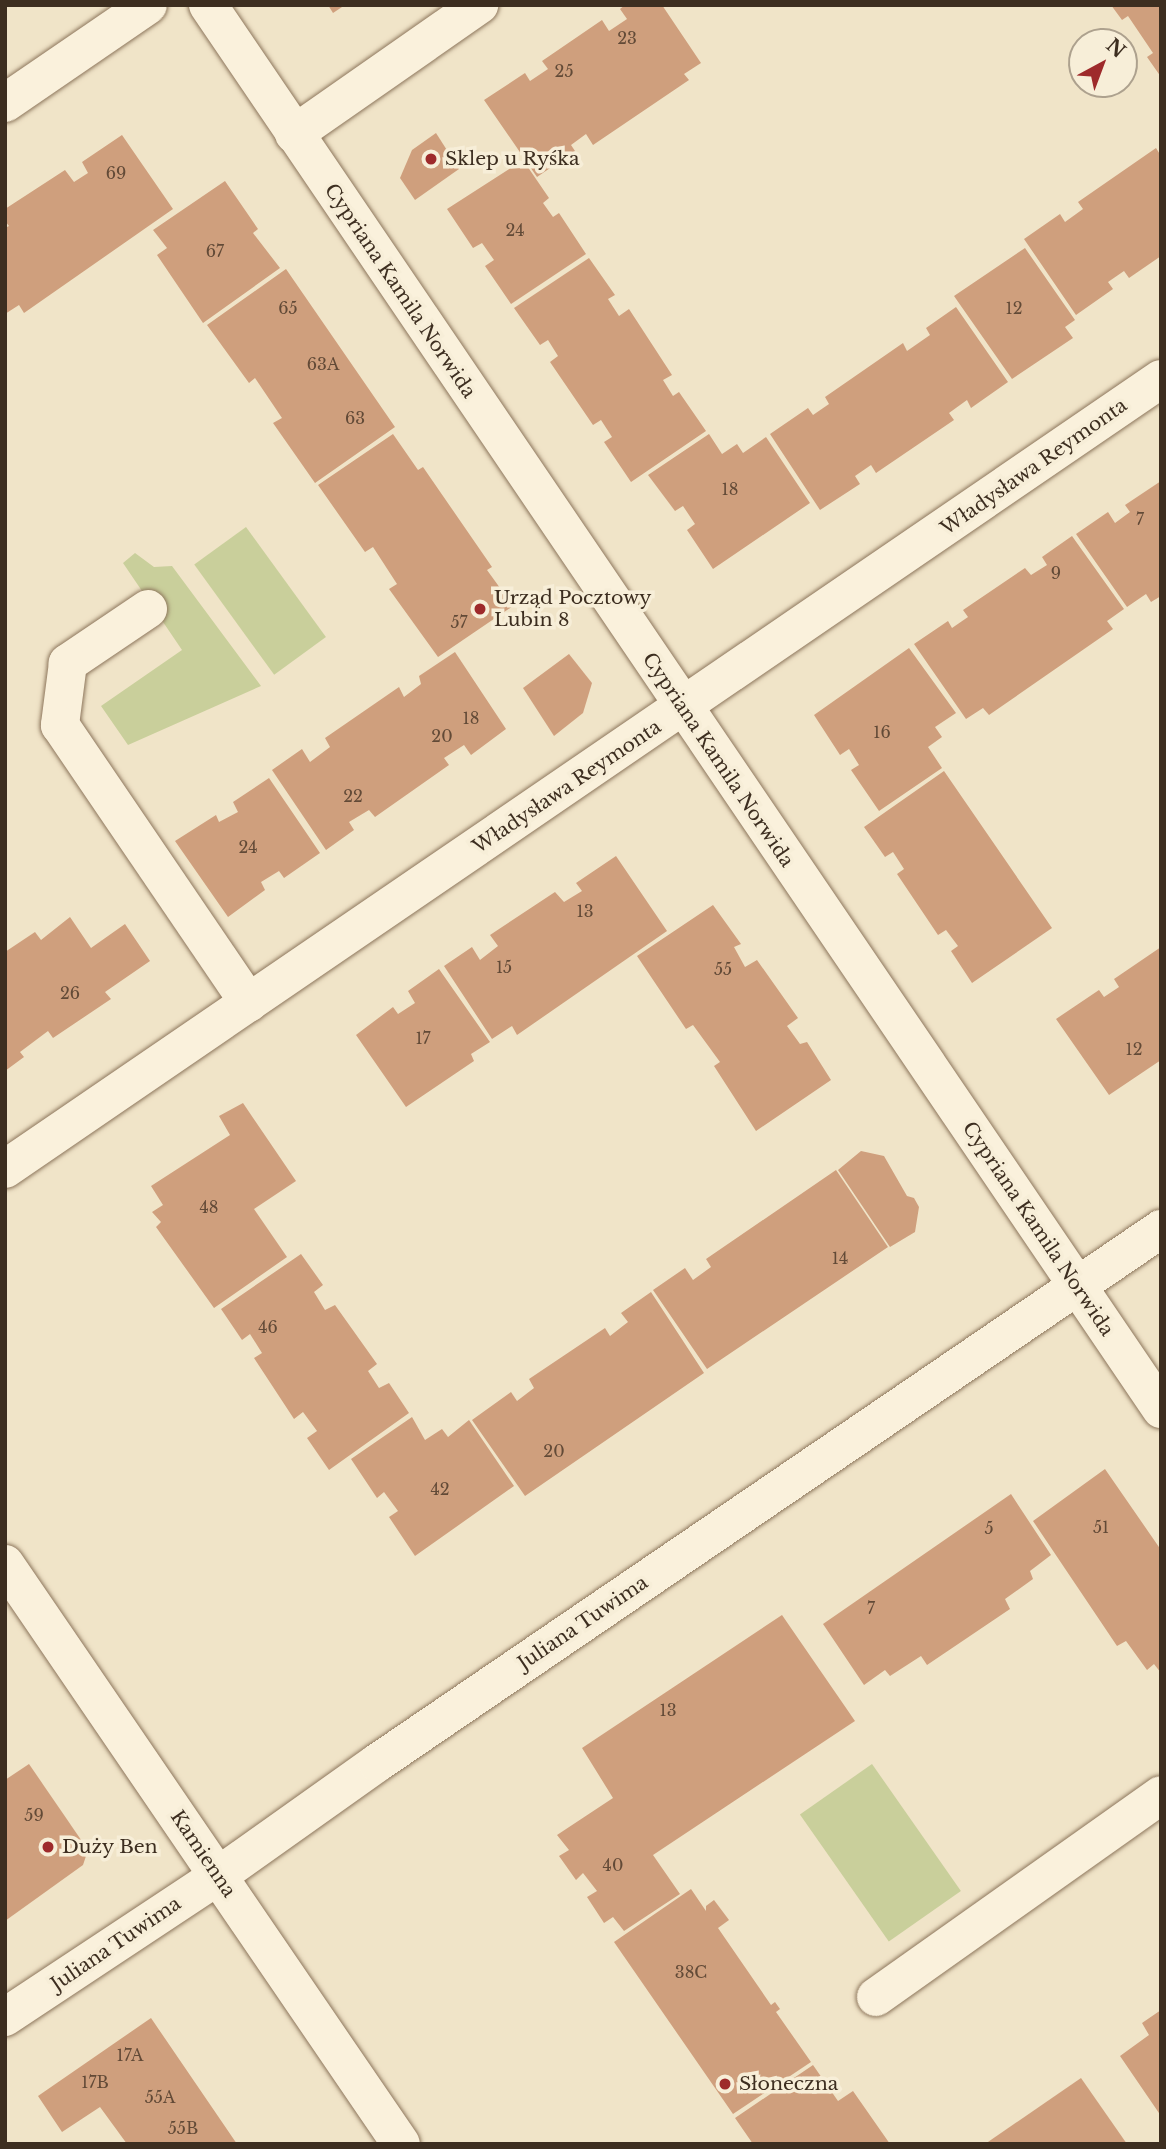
<!DOCTYPE html>
<meta charset="utf-8">
<style>
body{margin:0}
#map{position:relative;width:1166px;height:2149px;overflow:hidden;background:#f0e4c8;font-family:"Libre Baskerville",serif}
div>[style]{position:absolute}
[style*='--x']{left:calc(var(--x)*1px);top:calc(var(--y)*1px);width:calc(var(--w)*1px);rotate:calc(var(--a)*1deg)}
.green>*{inset:0;background:#c9cf9b;transform-origin:0 0}
.building>*{inset:0;background:#cf9f7d}
.roads{filter:drop-shadow(0 0 2px #8d765c) drop-shadow(0 0 2px #8d765c)}
.minor>*{height:38px;margin:-19px;padding:0 19px;transform-origin:19px;border-radius:19px;background:#faf1dc}
.dots>*{width:19px;height:19px;translate:-50% -50%;box-sizing:border-box;border:4px solid #f7eed8;border-radius:50%}
span{translate:-50% -50%;white-space:nowrap;text-align:center;line-height:1.15;-webkit-text-stroke:7px #f7eed8;paint-order:stroke}
.number-label{font-size:16px;color:#624a37}
.number-label span{-webkit-text-stroke-width:0}
.poi-label{font-size:19px;color:#3d2e20}
.left{translate:0 -50%;text-align:left}
.street-label{font-size:19px;color:#3d2e20}
.frame{position:absolute;inset:0;border:7px solid #3d2e20;pointer-events:none}
.north{position:absolute;left:1068px;top:28px;width:70px;height:70px;box-sizing:border-box;background:#f7eed8;border:2px solid #ada18e;border-radius:50%;rotate:41deg;font-size:19px;font-weight:700;line-height:28px;text-align:center;color:#3d2e20}
.north::after{content:'';display:block;margin:auto;width:24px;height:32px;background:#9e2a2b;clip-path:polygon(50% 0,100% 100%,50% 72%,0 100%)}
</style>
<div id="map">
<div class="green">
<div style="left:246px;top:527px;width:136px;height:64px;rotate:54deg"></div>
<div style="clip-path:polygon(135px 553px,154px 567px,172px 566px,261px 686px,128px 745px,101px 706px,182px 650px,123px 563px)"></div>
<div style="left:872px;top:1764px;width:155px;height:88px;rotate:55deg"></div>
</div>
<div class="building">
<div style="clip-path:polygon(328px 5px,345px 5px,333px 13px)"></div>
<div style="clip-path:polygon(625px 5px,662px 5px,701px 63px,684px 74px,689px 80px,593px 145px,586px 134px,571px 145px,575px 151px,537px 177px,484px 100px,525px 73px,530px 81px,548px 69px,542px 61px,602px 20px,609px 31px,627px 19px,620px 9px)"></div>
<div style="clip-path:polygon(1111px 5px,1161px 5px,1161px 77px,1147px 57px,1153px 53px,1128px 16px,1122px 20px)"></div>
<div style="clip-path:polygon(436px 133px,459px 169px,415px 200px,400px 178px,412px 150px)"></div>
<div style="clip-path:polygon(122px 135px,173px 209px,24px 313px,19px 305px,5px 314px,5px 228px,9px 226px,5px 221px,5px 209px,65px 170px,74px 182px,88px 173px,82px 162px)"></div>
<div style="clip-path:polygon(1156px 148px,1161px 156px,1161px 256px,1129px 278px,1124px 271px,1108px 282px,1113px 289px,1076px 315px,1024px 239px,1060px 214px,1065px 222px,1083px 209px,1078px 202px)"></div>
<div style="clip-path:polygon(523px 160px,549px 198px,543px 203px,553px 217px,559px 213px,586px 254px,511px 304px,485px 266px,494px 260px,482px 243px,473px 248px,447px 209px)"></div>
<div style="clip-path:polygon(225px 181px,258px 229px,253px 233px,280px 268px,203px 323px,157px 255px,167px 248px,153px 230px)"></div>
<div style="clip-path:polygon(1025px 248px,1075px 320px,1065px 327px,1073px 338px,1012px 379px,954px 296px)"></div>
<div style="clip-path:polygon(589px 258px,615px 295px,608px 299px,619px 316px,629px 309px,672px 375px,663px 380px,673px 396px,679px 392px,706px 431px,631px 482px,604px 442px,612px 437px,601px 420px,593px 425px,550px 362px,558px 356px,548px 340px,540px 345px,514px 308px)"></div>
<div style="clip-path:polygon(286px 269px,395px 427px,315px 483px,273px 423px,282px 418px,255px 378px,249px 383px,207px 325px)"></div>
<div style="clip-path:polygon(956px 307px,1008px 382px,971px 408px,967px 400px,949px 413px,954px 420px,876px 473px,871px 465px,855px 476px,860px 484px,820px 510px,770px 434px,808px 408px,813px 415px,829px 404px,825px 397px,903px 343px,907px 351px,930px 335px,926px 328px)"></div>
<div style="clip-path:polygon(393px 434px,418px 470px,423px 467px,492px 567px,487px 570px,513px 606px,438px 657px,389px 589px,397px 584px,373px 547px,365px 552px,318px 485px)"></div>
<div style="clip-path:polygon(709px 434px,722px 454px,737px 444px,743px 453px,766px 437px,810px 503px,713px 569px,687px 530px,695px 524px,683px 506px,675px 511px,648px 475px)"></div>
<div style="clip-path:polygon(1161px 481px,1161px 596px,1151px 602px,1146px 594px,1127px 607px,1076px 534px,1108px 512px,1115px 523px,1130px 512px,1125px 505px)"></div>
<div style="clip-path:polygon(1072px 536px,1124px 609px,1107px 621px,1113px 629px,989px 715px,983px 708px,966px 719px,914px 644px,948px 621px,952px 628px,968px 617px,963px 610px,1025px 568px,1031px 575px,1047px 565px,1042px 557px)"></div>
<div style="clip-path:polygon(909px 648px,956px 713px,935px 727px,942px 737px,928px 747px,942px 768px,879px 811px,851px 770px,859px 765px,849px 749px,840px 755px,814px 715px)"></div>
<div style="clip-path:polygon(455px 652px,506px 729px,471px 755px,464px 745px,444px 758px,449px 765px,375px 817px,369px 810px,349px 822px,354px 830px,326px 850px,272px 770px,302px 749px,310px 762px,330px 747px,325px 738px,399px 687px,404px 697px,421px 684px,419px 676px)"></div>
<div style="clip-path:polygon(569px 654px,592px 683px,583px 713px,554px 736px,523px 688px)"></div>
<div style="clip-path:polygon(944px 771px,1052px 928px,972px 983px,951px 951px,958px 946px,946px 930px,938px 935px,897px 874px,904px 869px,893px 852px,885px 857px,864px 827px)"></div>
<div style="clip-path:polygon(269px 778px,320px 853px,284px 878px,279px 871px,261px 882px,265px 890px,228px 917px,175px 841px,216px 815px,219px 822px,238px 812px,233px 802px)"></div>
<div style="clip-path:polygon(616px 856px,667px 931px,517px 1035px,512px 1026px,492px 1039px,444px 966px,472px 947px,480px 960px,498px 946px,490px 935px,555px 892px,564px 902px,582px 891px,576px 883px)"></div>
<div style="clip-path:polygon(713px 905px,741px 944px,734px 947px,745px 967px,757px 960px,798px 1018px,787px 1026px,800px 1044px,807px 1042px,831px 1080px,756px 1131px,714px 1066px,720px 1062px,693px 1025px,686px 1029px,637px 956px)"></div>
<div style="clip-path:polygon(70px 917px,91px 948px,125px 924px,150px 961px,105px 992px,111px 999px,53px 1038px,48px 1031px,20px 1052px,24px 1057px,5px 1071px,5px 952px,35px 932px,41px 940px)"></div>
<div style="clip-path:polygon(1161px 947px,1161px 1060px,1109px 1095px,1056px 1019px,1099px 990px,1104px 997px,1119px 987px,1114px 979px)"></div>
<div style="clip-path:polygon(439px 969px,490px 1042px,471px 1054px,474px 1061px,406px 1107px,356px 1035px,393px 1007px,398px 1014px,415px 1003px,408px 991px)"></div>
<div style="clip-path:polygon(243px 1103px,296px 1181px,254px 1209px,287px 1257px,214px 1308px,156px 1227px,161px 1222px,152px 1212px,163px 1205px,151px 1186px,230px 1135px,219px 1116px)"></div>
<div style="clip-path:polygon(861px 1151px,884px 1156px,907px 1196px,914px 1198px,919px 1207px,915px 1232px,890px 1247px,838px 1170px)"></div>
<div style="clip-path:polygon(836px 1170px,888px 1247px,707px 1369px,653px 1290px,685px 1268px,693px 1280px,711px 1267px,706px 1259px)"></div>
<div style="clip-path:polygon(301px 1254px,323px 1285px,314px 1292px,325px 1310px,335px 1305px,377px 1364px,368px 1371px,379px 1388px,389px 1383px,409px 1413px,329px 1470px,307px 1438px,317px 1431px,303px 1412px,294px 1419px,254px 1358px,262px 1353px,250px 1334px,242px 1340px,221px 1309px)"></div>
<div style="clip-path:polygon(651px 1292px,704px 1373px,525px 1496px,472px 1420px,511px 1392px,517px 1401px,534px 1388px,529px 1379px,605px 1328px,610px 1336px,628px 1322px,621px 1313px)"></div>
<div style="clip-path:polygon(412px 1417px,425px 1440px,442px 1429px,448px 1437px,469px 1420px,514px 1486px,415px 1556px,389px 1517px,398px 1511px,384px 1492px,377px 1498px,351px 1459px)"></div>
<div style="clip-path:polygon(1105px 1469px,1161px 1550px,1161px 1673px,1154px 1664px,1147px 1670px,1126px 1641px,1117px 1646px,1033px 1521px)"></div>
<div style="clip-path:polygon(1011px 1494px,1051px 1555px,1030px 1571px,1033px 1579px,1005px 1599px,1010px 1609px,927px 1665px,921px 1656px,890px 1676px,885px 1670px,864px 1685px,823px 1624px)"></div>
<div style="clip-path:polygon(782px 1615px,855px 1721px,653px 1855px,680px 1894px,624px 1931px,613px 1917px,604px 1923px,587px 1897px,597px 1891px,583px 1873px,576px 1880px,559px 1856px,569px 1850px,557px 1835px,613px 1798px,582px 1748px)"></div>
<div style="clip-path:polygon(29px 1764px,88px 1850px,83px 1865px,5px 1921px,5px 1780px)"></div>
<div style="clip-path:polygon(691px 1889px,706px 1911px,706px 1906px,714px 1900px,729px 1920px,718px 1928px,771px 2005px,775px 2002px,780px 2009px,776px 2012px,811px 2062px,733px 2114px,614px 1942px)"></div>
<div style="clip-path:polygon(1161px 2010px,1161px 2116px,1120px 2056px,1149px 2035px,1142px 2023px)"></div>
<div style="clip-path:polygon(151px 2018px,237px 2144px,127px 2144px,100px 2107px,62px 2132px,38px 2096px)"></div>
<div style="clip-path:polygon(813px 2065px,838px 2101px,853px 2091px,890px 2144px,753px 2144px,735px 2118px)"></div>
<div style="clip-path:polygon(1081px 2078px,1127px 2144px,985px 2144px)"></div>
</div>
<div class="roads">
<div class="minor">
<div style="--x:208;--y:5;--w:1697;--a:55.83"></div>
<div style="--x:5;--y:103;--w:173;--a:-34.4"></div>
<div style="--x:294;--y:134;--w:226;--a:-34.9"></div>
<div style="--x:148;--y:609;--w:97;--a:146"></div>
<div style="--x:68;--y:663;--w:63;--a:97.4"></div>
<div style="--x:60;--y:725;--w:336;--a:55.8"></div>
<div style="--x:5;--y:1169;--w:1400;--a:-34.35"></div>
<div style="--x:5;--y:1564;--w:702;--a:55.68"></div>
<div style="--x:876;--y:1997;--w:349;--a:-35.3"></div>
<div style="--x:5;--y:2017;--w:255;--a:-33.5"></div>
<div style="--x:218;--y:1876;--w:195;--a:-35.4"></div>
<div style="--x:377;--y:1763;--w:949;--a:-34.26"></div>
</div>
</div>
<div class="dots">
<div style="left:431px;top:159px;background:#9e2a2b"></div>
<div style="left:480px;top:609px;background:#9e2a2b"></div>
<div style="left:48px;top:1847px;background:#9e2a2b"></div>
<div style="left:725px;top:2084px;background:#9e2a2b"></div>
</div>
<div class="number-label">
<span style="left:627px;top:38px">23</span>
<span style="left:564px;top:71px">25</span>
<span style="left:116px;top:173px">69</span>
<span style="left:515px;top:230px">24</span>
<span style="left:215px;top:251px">67</span>
<span style="left:288px;top:308px">65</span>
<span style="left:1014px;top:308px">12</span>
<span style="left:323px;top:364px">63A</span>
<span style="left:355px;top:418px">63</span>
<span style="left:730px;top:489px">18</span>
<span style="left:1140px;top:519px">7</span>
<span style="left:1056px;top:573px">9</span>
<span style="left:459px;top:622px">57</span>
<span style="left:471px;top:718px">18</span>
<span style="left:882px;top:732px">16</span>
<span style="left:442px;top:736px">20</span>
<span style="left:353px;top:796px">22</span>
<span style="left:248px;top:847px">24</span>
<span style="left:585px;top:911px">13</span>
<span style="left:504px;top:967px">15</span>
<span style="left:723px;top:969px">55</span>
<span style="left:70px;top:993px">26</span>
<span style="left:423px;top:1038px">17</span>
<span style="left:1134px;top:1049px">12</span>
<span style="left:209px;top:1207px">48</span>
<span style="left:840px;top:1258px">14</span>
<span style="left:268px;top:1327px">46</span>
<span style="left:554px;top:1451px">20</span>
<span style="left:440px;top:1489px">42</span>
<span style="left:1101px;top:1527px">51</span>
<span style="left:989px;top:1528px">5</span>
<span style="left:871px;top:1608px">7</span>
<span style="left:668px;top:1710px">13</span>
<span style="left:34px;top:1815px">59</span>
<span style="left:613px;top:1865px">40</span>
<span style="left:691px;top:1972px">38C</span>
<span style="left:130px;top:2055px">17A</span>
<span style="left:95px;top:2082px">17B</span>
<span style="left:160px;top:2097px">55A</span>
<span style="left:183px;top:2128px">55B</span>
</div>
<div class="poi-label">
<span class="left" style="left:445px;top:159px">Sklep u Ryśka</span>
<span class="left" style="left:494px;top:609px">Urząd Pocztowy<br>Lubin 8</span>
<span class="left" style="left:62px;top:1847px">Duży Ben</span>
<span class="left" style="left:739px;top:2084px">Słoneczna</span>
</div>
<div class="street-label">
<span style="left:400px;top:291px;rotate:56deg">Cypriana Kamila Norwida</span>
<span style="left:1034px;top:467px;rotate:-35deg">Władysława Reymonta</span>
<span style="left:718px;top:760px;rotate:56deg">Cypriana Kamila Norwida</span>
<span style="left:567px;top:787px;rotate:-34deg">Władysława Reymonta</span>
<span style="left:1038px;top:1229px;rotate:56deg">Cypriana Kamila Norwida</span>
<span style="left:583px;top:1623px;rotate:-34deg">Juliana Tuwima</span>
<span style="left:203px;top:1854px;rotate:56deg">Kamienna</span>
<span style="left:116px;top:1944px;rotate:-34deg">Juliana Tuwima</span>
</div>
<div class="frame"></div>
<div class="north">N</div>
</div>
